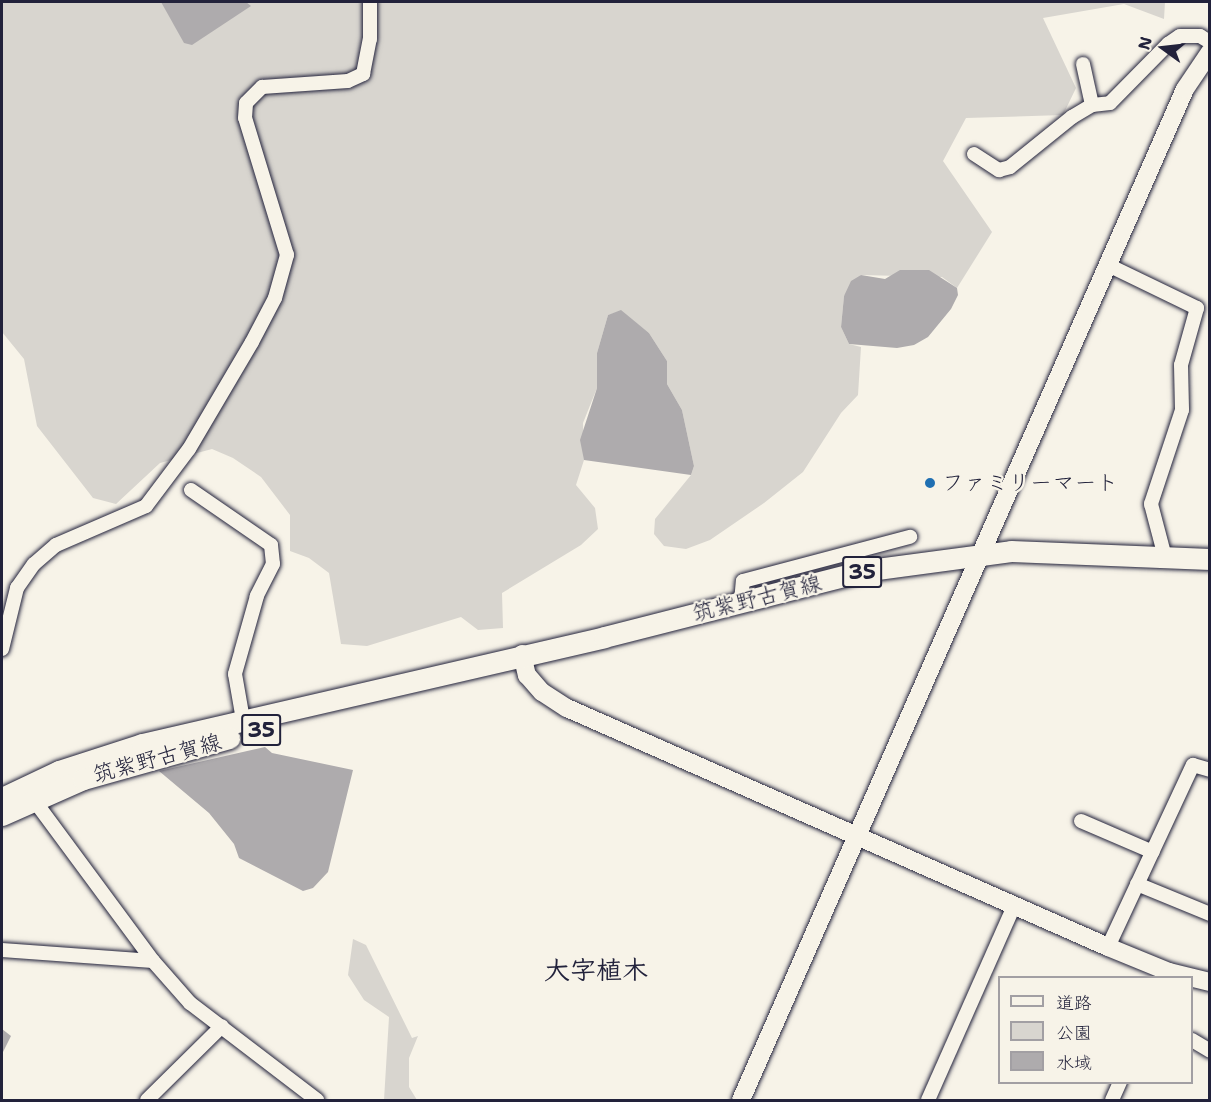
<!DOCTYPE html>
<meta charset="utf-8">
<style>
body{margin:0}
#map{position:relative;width:1211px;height:1102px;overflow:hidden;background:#f7f3e8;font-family:"Shantell Sans","Klee One",sans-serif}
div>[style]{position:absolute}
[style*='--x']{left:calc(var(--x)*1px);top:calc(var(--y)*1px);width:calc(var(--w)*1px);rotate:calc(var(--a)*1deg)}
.green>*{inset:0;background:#d8d5cf}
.water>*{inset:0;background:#aeabad}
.roads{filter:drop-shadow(0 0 2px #22223b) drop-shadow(0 0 2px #22223b)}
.street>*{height:14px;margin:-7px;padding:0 7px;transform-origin:7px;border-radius:7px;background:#f7f3e8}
.secondary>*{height:18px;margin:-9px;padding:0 9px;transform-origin:9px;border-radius:9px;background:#f7f3e8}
.primary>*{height:21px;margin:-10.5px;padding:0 10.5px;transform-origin:10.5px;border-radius:10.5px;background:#f7f3e8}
.dots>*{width:16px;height:16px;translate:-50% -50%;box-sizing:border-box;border:3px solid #f7f3e8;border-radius:50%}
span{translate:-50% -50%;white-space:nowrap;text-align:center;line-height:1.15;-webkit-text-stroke:4.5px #f7f3e8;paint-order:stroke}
.shield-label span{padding:2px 4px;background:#f7f3e8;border:2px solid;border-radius:4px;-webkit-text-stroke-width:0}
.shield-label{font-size:21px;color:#22223b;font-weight:700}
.poi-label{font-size:22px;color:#22223b}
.left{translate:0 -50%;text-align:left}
.street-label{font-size:22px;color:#22223b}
.quarter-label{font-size:26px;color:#22223b;font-weight:700}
.frame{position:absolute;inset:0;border:3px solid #22223b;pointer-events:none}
.legend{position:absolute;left:998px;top:976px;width:195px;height:108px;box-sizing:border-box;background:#f7f3e8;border:2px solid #a29fa3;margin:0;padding:8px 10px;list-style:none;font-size:18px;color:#22223b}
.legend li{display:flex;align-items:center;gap:12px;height:30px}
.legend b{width:30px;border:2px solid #a29fa3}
.north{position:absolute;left:1133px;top:18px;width:60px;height:60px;-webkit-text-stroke:4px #f7f3e8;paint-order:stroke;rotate:285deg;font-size:16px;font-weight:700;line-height:24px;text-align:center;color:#22223b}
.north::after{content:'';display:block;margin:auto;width:21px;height:27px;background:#22223b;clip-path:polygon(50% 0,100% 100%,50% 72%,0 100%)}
</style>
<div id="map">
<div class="green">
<div style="clip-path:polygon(2px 2px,1165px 2px,1164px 19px,1124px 4px,1043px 18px,1076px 88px,1063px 115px,966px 118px,943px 161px,992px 232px,957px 288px,942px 277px,861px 275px,844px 296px,841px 327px,849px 344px,861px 347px,858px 395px,841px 413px,803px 472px,764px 503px,710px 540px,686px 549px,664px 546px,654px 534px,655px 519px,691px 475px,694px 466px,682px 410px,667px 384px,667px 361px,649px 333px,621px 311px,608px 315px,597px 353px,597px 388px,583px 423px,584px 460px,576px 485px,595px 508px,598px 529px,581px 545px,502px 593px,503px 628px,478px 630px,461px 617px,367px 646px,341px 644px,329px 573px,309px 558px,290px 551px,290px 515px,261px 477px,233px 458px,212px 449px,160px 463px,116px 504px,93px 498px,37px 426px,24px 359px,2px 332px)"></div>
<div style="clip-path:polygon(353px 939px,366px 945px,412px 1038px,418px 1036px,409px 1058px,409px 1087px,417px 1100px,384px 1100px,389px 1017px,364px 1000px,348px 975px)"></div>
</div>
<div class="water">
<div style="clip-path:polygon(161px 2px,246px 2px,251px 6px,192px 45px,184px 43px)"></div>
<div style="clip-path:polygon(900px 270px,929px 270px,957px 288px,958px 295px,951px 309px,928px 337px,914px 345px,897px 348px,849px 344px,841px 327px,844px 296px,851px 281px,861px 275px,885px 279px)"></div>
<div style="clip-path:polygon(621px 310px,649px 333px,667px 361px,667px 384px,682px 410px,694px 466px,691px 475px,584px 460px,580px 440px,597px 388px,597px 353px,608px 315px)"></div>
<div style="clip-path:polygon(265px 747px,272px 753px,353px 770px,328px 872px,313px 888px,303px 891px,239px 858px,234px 844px,209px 813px,159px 771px)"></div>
<div style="clip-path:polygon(2px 1029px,11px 1036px,2px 1054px)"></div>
</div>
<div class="roads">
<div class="street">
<div style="--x:1083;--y:64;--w:42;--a:77.6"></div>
<div style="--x:974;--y:154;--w:30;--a:33"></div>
<div style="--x:999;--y:170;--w:11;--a:-15"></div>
<div style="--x:1010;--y:167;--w:80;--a:-38.9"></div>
<div style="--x:1072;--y:117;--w:23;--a:-31"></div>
<div style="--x:1092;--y:105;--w:18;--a:-6"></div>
<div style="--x:1110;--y:103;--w:83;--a:-45.5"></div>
<div style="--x:1168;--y:44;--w:14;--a:-34"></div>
<div style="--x:1180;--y:36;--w:20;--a:0"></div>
<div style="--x:1200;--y:36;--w:12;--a:31"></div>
<div style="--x:1108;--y:265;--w:99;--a:25.8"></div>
<div style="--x:1197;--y:308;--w:59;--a:105.7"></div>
<div style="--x:1181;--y:365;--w:45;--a:88.7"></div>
<div style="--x:1182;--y:410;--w:99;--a:108.3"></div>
<div style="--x:1151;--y:504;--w:55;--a:75.2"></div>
<div style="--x:191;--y:490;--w:97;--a:34.5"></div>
<div style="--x:271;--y:545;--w:19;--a:84"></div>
<div style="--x:273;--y:564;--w:36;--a:117"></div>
<div style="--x:257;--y:596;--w:81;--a:105.8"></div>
<div style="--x:235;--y:674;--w:47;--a:80.1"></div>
<div style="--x:741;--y:602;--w:21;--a:-85"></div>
<div style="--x:743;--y:581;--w:173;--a:-14.8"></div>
<div style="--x:2;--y:649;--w:63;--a:-76.2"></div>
<div style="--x:17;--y:588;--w:29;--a:-55"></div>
<div style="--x:34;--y:564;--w:29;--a:-41"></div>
<div style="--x:56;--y:545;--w:98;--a:-23.4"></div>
<div style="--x:146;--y:506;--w:71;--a:-53"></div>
<div style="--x:189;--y:449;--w:124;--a:-59.5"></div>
<div style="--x:252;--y:342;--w:50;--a:-62.4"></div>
<div style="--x:275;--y:298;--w:45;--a:-74.4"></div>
<div style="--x:287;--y:255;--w:143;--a:-107"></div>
<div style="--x:245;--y:118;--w:15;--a:-86"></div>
<div style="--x:246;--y:103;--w:23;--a:-45"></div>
<div style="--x:262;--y:87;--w:86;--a:-4"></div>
<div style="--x:348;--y:81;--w:17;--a:-25"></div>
<div style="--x:363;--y:74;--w:36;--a:-79"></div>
<div style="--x:370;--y:39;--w:37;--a:-90"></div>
<div style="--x:31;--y:796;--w:205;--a:53.5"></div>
<div style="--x:153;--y:961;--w:56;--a:48.6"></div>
<div style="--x:190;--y:1003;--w:160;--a:37.4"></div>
<div style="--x:1081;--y:821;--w:78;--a:23.3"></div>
<div style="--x:1137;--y:884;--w:79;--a:22.3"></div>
<div style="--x:1108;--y:947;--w:201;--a:-65"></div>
<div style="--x:1193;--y:765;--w:18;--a:16"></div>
<div style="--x:2;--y:950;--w:151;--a:4.2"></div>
<div style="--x:1192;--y:1040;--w:21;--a:31"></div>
<div style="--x:147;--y:1100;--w:105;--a:-44.6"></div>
<div style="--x:928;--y:1100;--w:212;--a:-66.1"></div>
<div style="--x:1112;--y:1100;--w:20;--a:-66"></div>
</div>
<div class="secondary">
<div style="--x:522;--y:654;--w:22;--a:77"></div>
<div style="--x:527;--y:675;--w:23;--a:49"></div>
<div style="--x:542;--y:692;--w:30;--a:33"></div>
<div style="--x:567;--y:708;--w:591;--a:23.83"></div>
<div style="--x:1108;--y:947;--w:66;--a:22.3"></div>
<div style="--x:1169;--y:972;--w:42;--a:13.7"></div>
<div style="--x:741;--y:1100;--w:1104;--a:-66.29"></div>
<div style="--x:1185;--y:89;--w:45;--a:-56"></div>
</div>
<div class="primary">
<div style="--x:2;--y:798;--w:63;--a:-25.3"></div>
<div style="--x:59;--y:771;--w:87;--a:-18"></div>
<div style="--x:142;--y:744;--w:474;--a:-13"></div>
<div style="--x:604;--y:637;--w:266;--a:-14.3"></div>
<div style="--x:862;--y:571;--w:150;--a:-7.6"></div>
<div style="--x:1011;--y:551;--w:199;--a:2.3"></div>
<div style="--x:2;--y:815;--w:89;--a:-24"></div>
<div style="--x:83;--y:779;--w:152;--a:-15.7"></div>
</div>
</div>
<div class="dots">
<div style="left:930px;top:483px;background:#1f6fb2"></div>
</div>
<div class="shield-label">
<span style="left:862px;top:572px">35</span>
<span style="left:261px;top:730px">35</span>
</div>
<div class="poi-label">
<span class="left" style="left:942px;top:483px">ファミリーマート</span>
</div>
<div class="street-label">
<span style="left:757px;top:598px;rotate:-14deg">筑紫野古賀線</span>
<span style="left:157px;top:758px;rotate:-15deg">筑紫野古賀線</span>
</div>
<div class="quarter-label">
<span style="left:596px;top:970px">大字植木</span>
</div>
<div class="frame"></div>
<ul class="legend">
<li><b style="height:8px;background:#f7f3e8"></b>道路</li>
<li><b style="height:16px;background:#d8d5cf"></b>公園</li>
<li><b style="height:16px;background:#aeabad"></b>水域</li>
</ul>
<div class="north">N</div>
</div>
